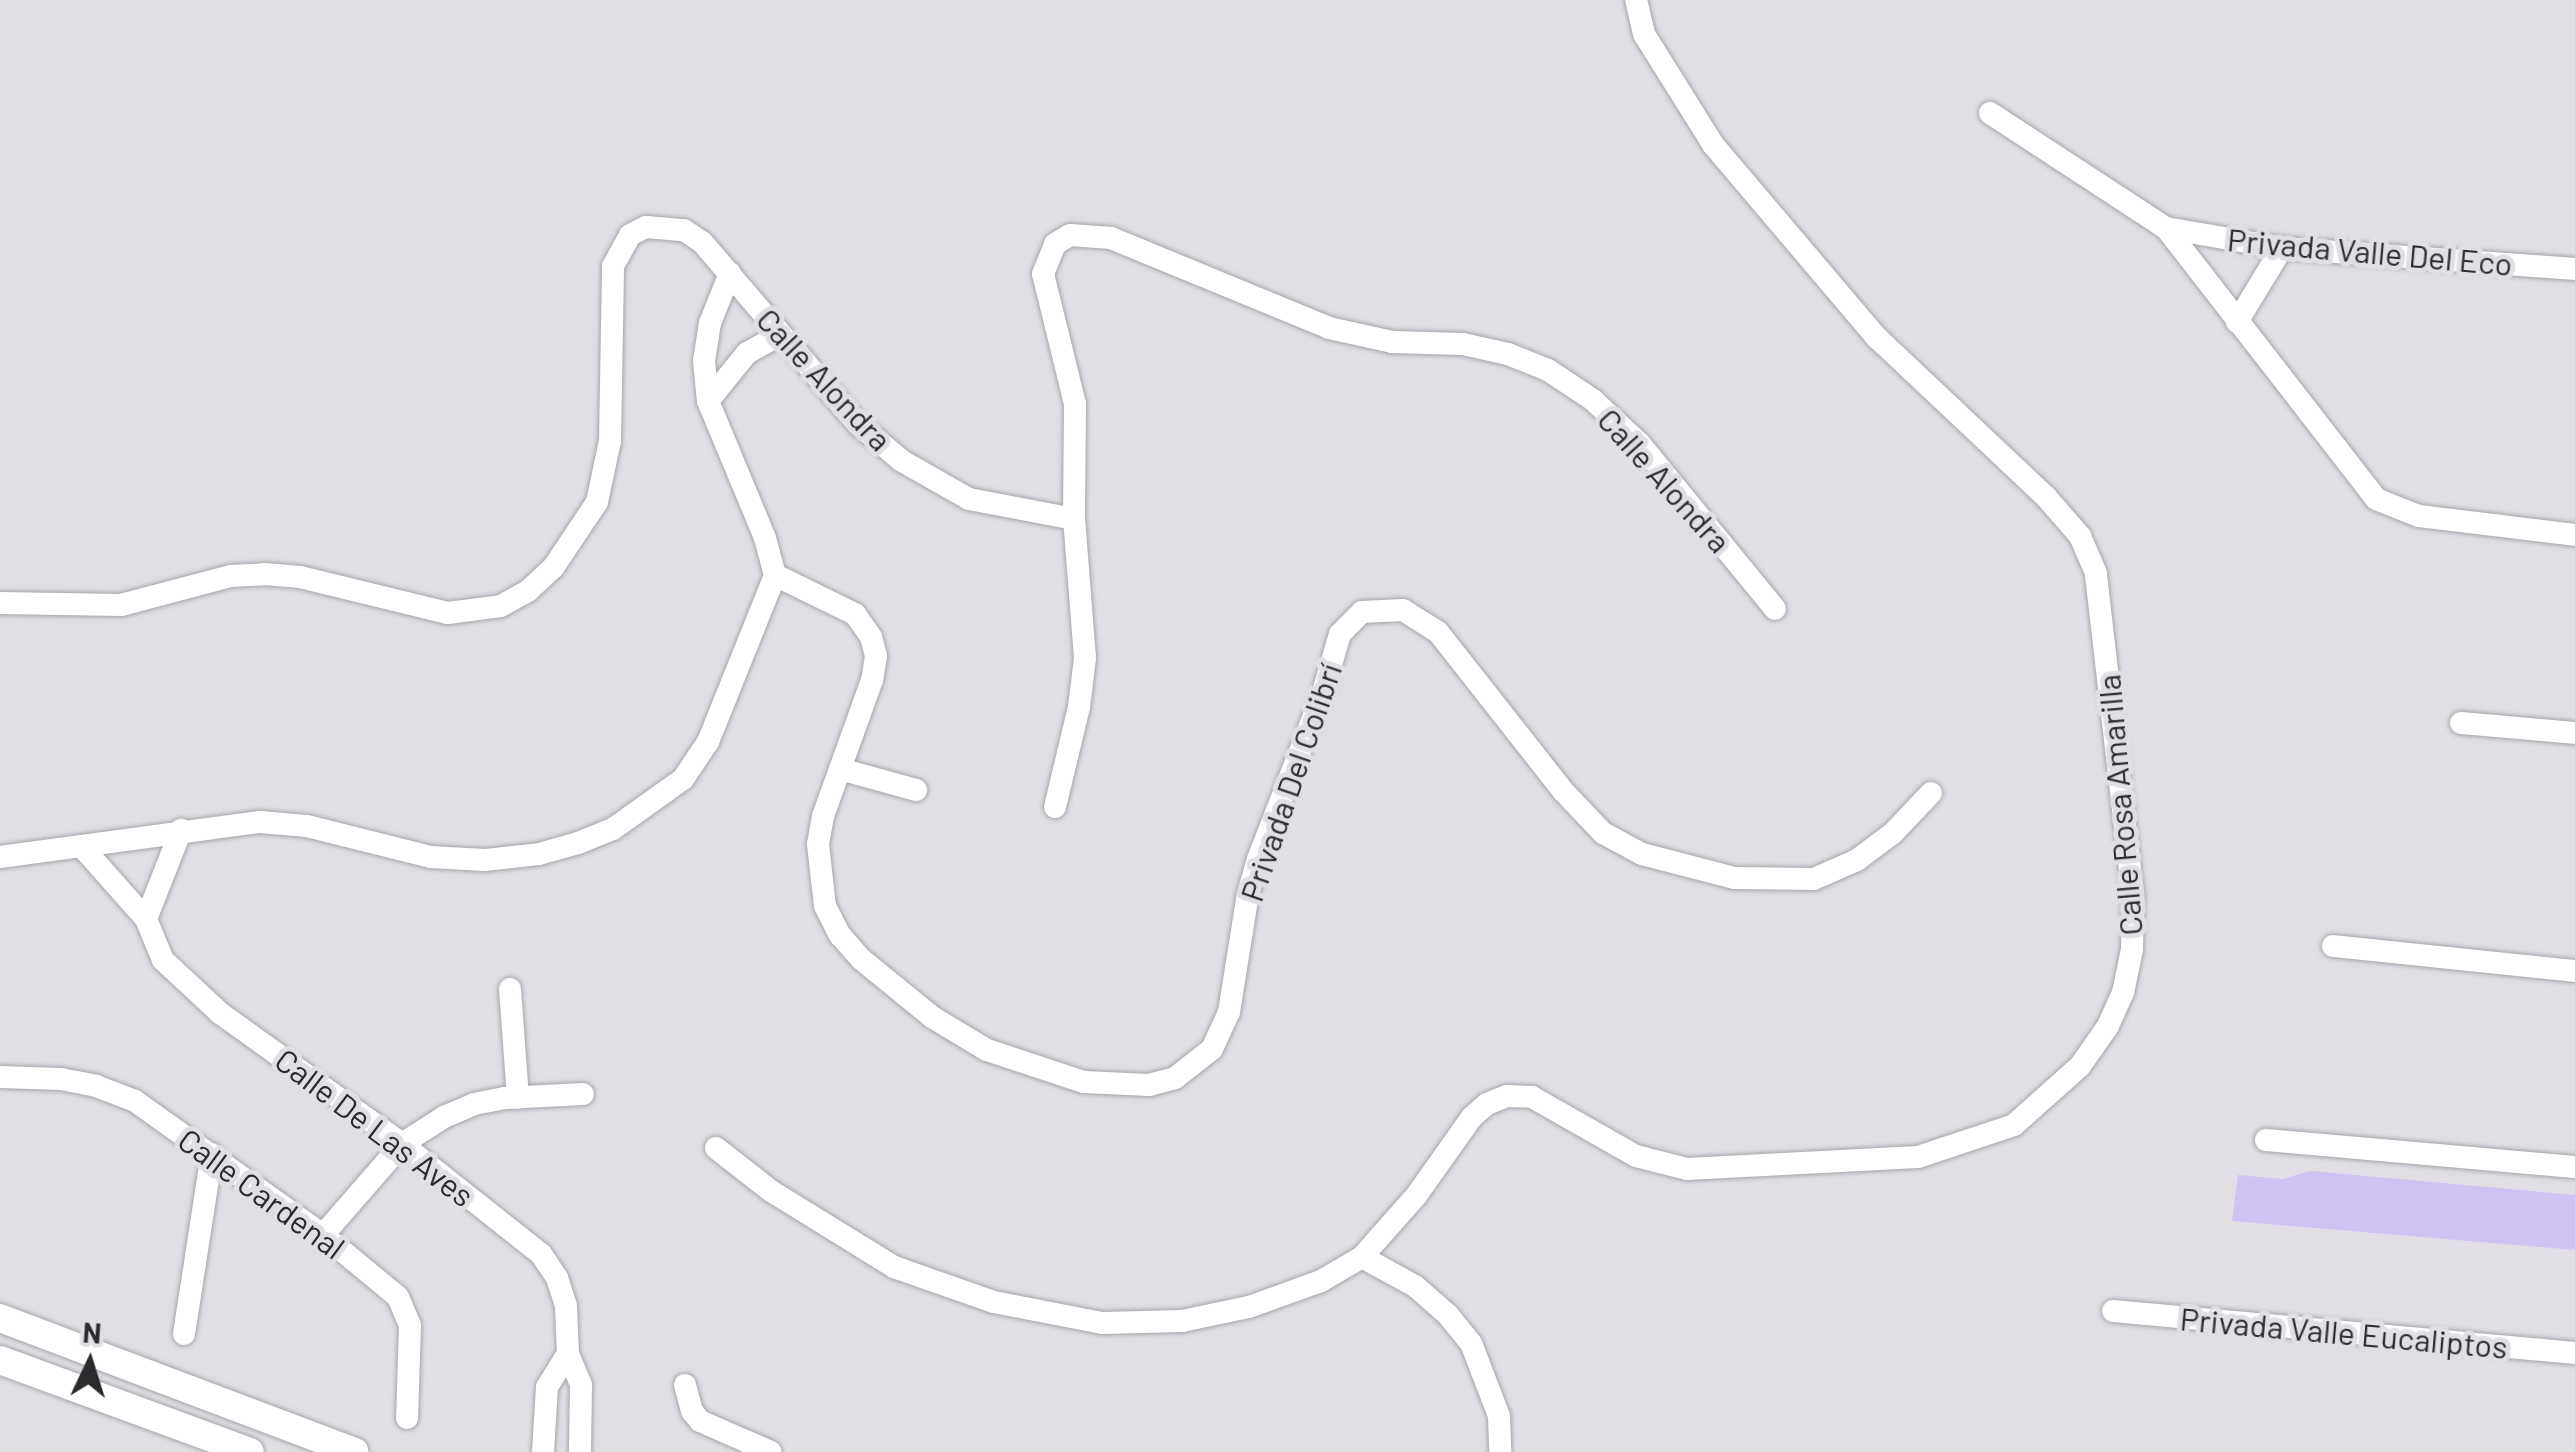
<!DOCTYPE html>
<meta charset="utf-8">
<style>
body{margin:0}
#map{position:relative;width:2575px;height:1452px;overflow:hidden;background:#e1dfe5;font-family:Barlow,sans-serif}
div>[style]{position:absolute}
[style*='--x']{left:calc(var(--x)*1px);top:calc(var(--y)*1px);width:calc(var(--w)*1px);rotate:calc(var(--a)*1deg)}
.green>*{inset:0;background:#cfc3f3}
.roads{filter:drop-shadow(0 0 2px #a6a5aa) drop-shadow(0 0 2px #a6a5aa)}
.minor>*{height:22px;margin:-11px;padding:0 11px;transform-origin:11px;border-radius:11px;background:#fff}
.tertiary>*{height:28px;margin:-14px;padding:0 14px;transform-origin:14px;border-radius:14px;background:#fff}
span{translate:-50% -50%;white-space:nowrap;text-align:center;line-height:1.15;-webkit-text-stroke:10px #e1dfe5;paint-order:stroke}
.street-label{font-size:32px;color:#2b2b2d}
.north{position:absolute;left:40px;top:1312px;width:100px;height:100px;-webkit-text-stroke:8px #e1dfe5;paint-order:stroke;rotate:4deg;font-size:28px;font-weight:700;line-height:40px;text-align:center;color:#2b2b2d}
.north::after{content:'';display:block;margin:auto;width:35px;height:45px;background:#2b2b2d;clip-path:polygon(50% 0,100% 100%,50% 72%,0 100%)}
</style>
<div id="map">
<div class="green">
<div style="clip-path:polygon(2310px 1171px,2575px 1195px,2575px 1250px,2232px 1221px,2238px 1175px,2283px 1179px)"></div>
</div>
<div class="roads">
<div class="minor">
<div style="--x:1990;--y:113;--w:210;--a:33.2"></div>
<div style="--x:2166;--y:228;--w:343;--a:52.2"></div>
<div style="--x:2376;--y:499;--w:46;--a:21.6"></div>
<div style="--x:2419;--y:516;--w:157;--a:6.9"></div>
<div style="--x:2166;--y:228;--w:118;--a:9.8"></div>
<div style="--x:2282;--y:248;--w:294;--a:4.1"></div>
<div style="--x:730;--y:273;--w:54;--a:111.8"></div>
<div style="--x:710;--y:323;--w:38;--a:99"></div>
<div style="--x:704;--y:361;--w:40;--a:84.3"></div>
<div style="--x:708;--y:401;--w:148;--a:67.4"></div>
<div style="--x:765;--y:538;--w:38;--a:75"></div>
<div style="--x:2237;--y:322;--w:87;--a:-58.7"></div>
<div style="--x:708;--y:401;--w:62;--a:-50.9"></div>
<div style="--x:747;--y:353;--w:38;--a:-29"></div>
<div style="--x:775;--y:575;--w:89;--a:26"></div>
<div style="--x:855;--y:614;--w:28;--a:55"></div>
<div style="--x:871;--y:637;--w:20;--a:75"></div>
<div style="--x:876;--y:656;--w:24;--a:99"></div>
<div style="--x:872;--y:680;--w:145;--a:109.8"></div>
<div style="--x:823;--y:816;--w:28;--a:100"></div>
<div style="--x:818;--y:844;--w:62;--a:83.6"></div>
<div style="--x:825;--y:906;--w:33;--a:63"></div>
<div style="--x:840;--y:935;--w:32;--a:49"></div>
<div style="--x:861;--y:959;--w:92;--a:39.2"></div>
<div style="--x:932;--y:1017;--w:64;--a:31"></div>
<div style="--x:987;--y:1050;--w:102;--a:18.3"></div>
<div style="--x:1084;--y:1082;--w:65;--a:2.6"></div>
<div style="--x:1149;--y:1085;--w:27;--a:-15"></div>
<div style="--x:1175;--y:1078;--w:47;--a:-38.1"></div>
<div style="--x:1212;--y:1049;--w:41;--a:-65.3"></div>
<div style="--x:1229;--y:1012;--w:120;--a:-80.9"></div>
<div style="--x:1248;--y:894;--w:36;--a:-74"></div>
<div style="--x:1258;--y:859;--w:179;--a:-68.7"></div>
<div style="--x:1323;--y:692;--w:60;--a:-73.7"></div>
<div style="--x:1340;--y:634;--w:31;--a:-45"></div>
<div style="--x:1362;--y:612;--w:41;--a:-2.8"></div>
<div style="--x:1403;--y:610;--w:41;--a:32.2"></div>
<div style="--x:1438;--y:632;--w:202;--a:51.8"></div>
<div style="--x:1563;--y:791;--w:58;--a:46.4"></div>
<div style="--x:1603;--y:833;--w:44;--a:28.3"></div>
<div style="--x:1642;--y:854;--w:96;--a:14.5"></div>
<div style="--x:1735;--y:878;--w:79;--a:0.7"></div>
<div style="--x:1814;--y:879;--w:47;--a:-23.8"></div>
<div style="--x:1857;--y:860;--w:45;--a:-36.9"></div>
<div style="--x:1893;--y:833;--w:55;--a:-46.5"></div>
<div style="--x:0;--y:603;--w:121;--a:0.9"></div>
<div style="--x:121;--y:605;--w:114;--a:-14.8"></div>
<div style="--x:231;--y:576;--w:34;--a:-3"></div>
<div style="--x:265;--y:574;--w:35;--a:5"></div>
<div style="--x:300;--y:577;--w:152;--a:13.7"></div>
<div style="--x:448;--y:613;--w:53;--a:-7.5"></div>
<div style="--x:501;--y:606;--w:31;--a:-29"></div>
<div style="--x:528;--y:591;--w:34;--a:-43"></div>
<div style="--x:553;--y:568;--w:79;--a:-56.3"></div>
<div style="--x:597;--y:502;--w:62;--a:-78"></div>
<div style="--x:610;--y:441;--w:175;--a:-89"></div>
<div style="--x:613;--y:266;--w:35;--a:-61"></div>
<div style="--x:630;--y:235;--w:18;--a:-27"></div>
<div style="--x:646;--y:227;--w:38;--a:5"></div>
<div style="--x:684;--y:230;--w:22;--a:34"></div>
<div style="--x:702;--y:242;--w:240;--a:49.4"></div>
<div style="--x:858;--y:424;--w:57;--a:40.1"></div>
<div style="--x:902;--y:461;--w:77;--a:29.6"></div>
<div style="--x:969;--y:499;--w:107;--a:10.8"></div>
<div style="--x:2461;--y:723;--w:114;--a:5"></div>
<div style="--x:840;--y:769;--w:79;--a:15.4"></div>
<div style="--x:1055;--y:807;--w:103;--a:-76.5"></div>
<div style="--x:1079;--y:707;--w:49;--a:-83"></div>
<div style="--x:1085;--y:658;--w:139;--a:-94.5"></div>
<div style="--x:1074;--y:519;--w:115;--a:-89.5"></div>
<div style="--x:1075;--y:404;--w:134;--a:-103.8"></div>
<div style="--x:1043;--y:274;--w:32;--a:-68"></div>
<div style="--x:1055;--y:244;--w:17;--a:-31"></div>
<div style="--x:1070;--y:235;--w:41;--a:4.2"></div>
<div style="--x:1111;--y:238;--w:236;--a:22.4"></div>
<div style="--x:1329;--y:328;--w:65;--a:12.5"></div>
<div style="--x:1392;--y:342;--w:71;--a:1.6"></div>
<div style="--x:1463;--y:344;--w:46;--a:12.5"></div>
<div style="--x:1508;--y:354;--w:43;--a:21.8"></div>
<div style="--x:1548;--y:370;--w:54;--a:33.7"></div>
<div style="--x:1593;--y:400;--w:64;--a:43.1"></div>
<div style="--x:1640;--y:444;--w:213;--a:50.7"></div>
<div style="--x:83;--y:848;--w:95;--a:48.4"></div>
<div style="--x:146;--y:919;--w:44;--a:67.5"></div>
<div style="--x:163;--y:960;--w:78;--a:42.9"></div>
<div style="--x:220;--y:1013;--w:224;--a:35.7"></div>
<div style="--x:402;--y:1144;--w:177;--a:38.4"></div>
<div style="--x:541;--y:1254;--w:29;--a:56"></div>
<div style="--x:557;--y:1278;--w:29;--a:72"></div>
<div style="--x:566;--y:1306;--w:48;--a:87.6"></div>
<div style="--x:568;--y:1354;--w:34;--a:67"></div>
<div style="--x:581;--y:1385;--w:67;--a:90.9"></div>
<div style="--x:0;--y:857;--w:262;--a:-7.7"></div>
<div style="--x:260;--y:822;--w:47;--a:4.9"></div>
<div style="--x:307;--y:826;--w:127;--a:14.1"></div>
<div style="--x:430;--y:857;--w:55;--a:3.1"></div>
<div style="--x:485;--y:860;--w:54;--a:-6.3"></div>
<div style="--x:539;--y:854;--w:41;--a:-15.8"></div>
<div style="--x:578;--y:843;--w:38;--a:-22"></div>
<div style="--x:613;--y:829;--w:86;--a:-35.5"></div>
<div style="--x:683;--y:779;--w:45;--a:-56"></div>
<div style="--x:708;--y:742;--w:180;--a:-68.1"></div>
<div style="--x:146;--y:919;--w:96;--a:-68.5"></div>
<div style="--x:2333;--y:946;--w:243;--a:5.9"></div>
<div style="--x:510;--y:989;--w:109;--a:85.8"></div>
<div style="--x:0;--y:1077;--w:61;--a:1.9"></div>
<div style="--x:61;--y:1079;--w:36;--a:11"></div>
<div style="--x:96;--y:1086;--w:42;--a:21"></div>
<div style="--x:135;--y:1101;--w:231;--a:35.5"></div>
<div style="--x:323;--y:1235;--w:97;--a:39.6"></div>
<div style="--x:398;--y:1297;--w:30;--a:67"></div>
<div style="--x:410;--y:1325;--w:93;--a:91.8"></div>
<div style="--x:2266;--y:1140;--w:310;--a:5"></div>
<div style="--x:716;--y:1148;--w:70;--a:38"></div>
<div style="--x:771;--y:1191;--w:145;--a:31.7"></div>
<div style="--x:894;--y:1267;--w:106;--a:19.3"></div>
<div style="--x:994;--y:1302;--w:110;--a:11"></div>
<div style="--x:1102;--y:1323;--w:80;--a:-1.4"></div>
<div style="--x:1182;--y:1321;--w:68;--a:-11.8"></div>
<div style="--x:1249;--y:1307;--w:77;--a:-19.9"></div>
<div style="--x:1321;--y:1281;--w:48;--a:-30.3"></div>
<div style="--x:1362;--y:1257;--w:81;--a:-48.5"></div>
<div style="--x:1416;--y:1196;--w:97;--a:-54.7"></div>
<div style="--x:1472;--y:1117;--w:20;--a:-41"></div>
<div style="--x:1487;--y:1104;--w:22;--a:-22"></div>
<div style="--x:1507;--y:1096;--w:25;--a:2"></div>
<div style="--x:1532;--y:1097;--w:120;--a:29.6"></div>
<div style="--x:1636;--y:1156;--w:53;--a:14.3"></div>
<div style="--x:1687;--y:1169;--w:231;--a:-3"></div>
<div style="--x:1918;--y:1157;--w:101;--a:-18.4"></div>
<div style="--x:2014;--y:1125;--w:89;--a:-41.8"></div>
<div style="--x:2080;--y:1066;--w:49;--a:-55"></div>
<div style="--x:2108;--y:1026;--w:36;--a:-66"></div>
<div style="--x:2123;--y:993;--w:45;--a:-78.4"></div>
<div style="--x:2132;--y:949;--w:54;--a:-88.9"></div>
<div style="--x:2133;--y:895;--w:324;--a:-96.6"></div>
<div style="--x:2096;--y:573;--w:40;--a:-113.4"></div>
<div style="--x:2080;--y:536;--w:52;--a:-131.1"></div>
<div style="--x:2046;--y:497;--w:232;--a:-136.7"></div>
<div style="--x:1877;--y:338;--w:252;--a:-130.3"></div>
<div style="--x:1714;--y:146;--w:132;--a:-122"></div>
<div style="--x:1644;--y:34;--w:35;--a:-103"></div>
<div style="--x:323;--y:1235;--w:121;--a:-49"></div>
<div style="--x:402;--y:1144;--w:50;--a:-32.7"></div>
<div style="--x:444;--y:1117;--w:33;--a:-23"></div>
<div style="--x:474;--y:1104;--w:32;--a:-11"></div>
<div style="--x:505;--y:1098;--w:78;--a:-2.9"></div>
<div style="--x:1362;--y:1257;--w:60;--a:28.7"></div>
<div style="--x:1415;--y:1286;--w:44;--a:41.3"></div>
<div style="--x:1448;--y:1315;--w:36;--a:51"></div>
<div style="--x:1471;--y:1343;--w:78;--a:69"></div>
<div style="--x:1499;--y:1416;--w:36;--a:88"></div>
<div style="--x:2113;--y:1311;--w:464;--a:5.2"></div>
<div style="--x:184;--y:1334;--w:182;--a:-81.2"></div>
<div style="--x:685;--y:1385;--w:27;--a:75"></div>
<div style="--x:692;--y:1411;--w:13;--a:51"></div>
<div style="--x:700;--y:1421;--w:77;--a:23.6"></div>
<div style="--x:543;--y:1452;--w:65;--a:-86.5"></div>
<div style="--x:547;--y:1387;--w:39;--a:-58"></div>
</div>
<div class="tertiary">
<div style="--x:0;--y:1318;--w:379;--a:20.7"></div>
<div style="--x:0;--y:1360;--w:266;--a:20.2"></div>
</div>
</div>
<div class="street-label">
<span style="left:2370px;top:251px;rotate:5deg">Privada Valle Del Eco</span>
<span style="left:825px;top:379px;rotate:47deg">Calle Alondra</span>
<span style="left:1665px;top:480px;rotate:48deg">Calle Alondra</span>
<span style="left:1290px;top:782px;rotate:-71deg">Privada Del Colibrí</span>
<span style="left:2119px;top:805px;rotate:-95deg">Calle Rosa Amarilla</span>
<span style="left:375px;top:1127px;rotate:37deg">Calle De Las Aves</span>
<span style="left:262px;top:1193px;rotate:36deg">Calle Cardenal</span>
<span style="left:2344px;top:1332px;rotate:5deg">Privada Valle Eucaliptos</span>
</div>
<div class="north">N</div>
</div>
